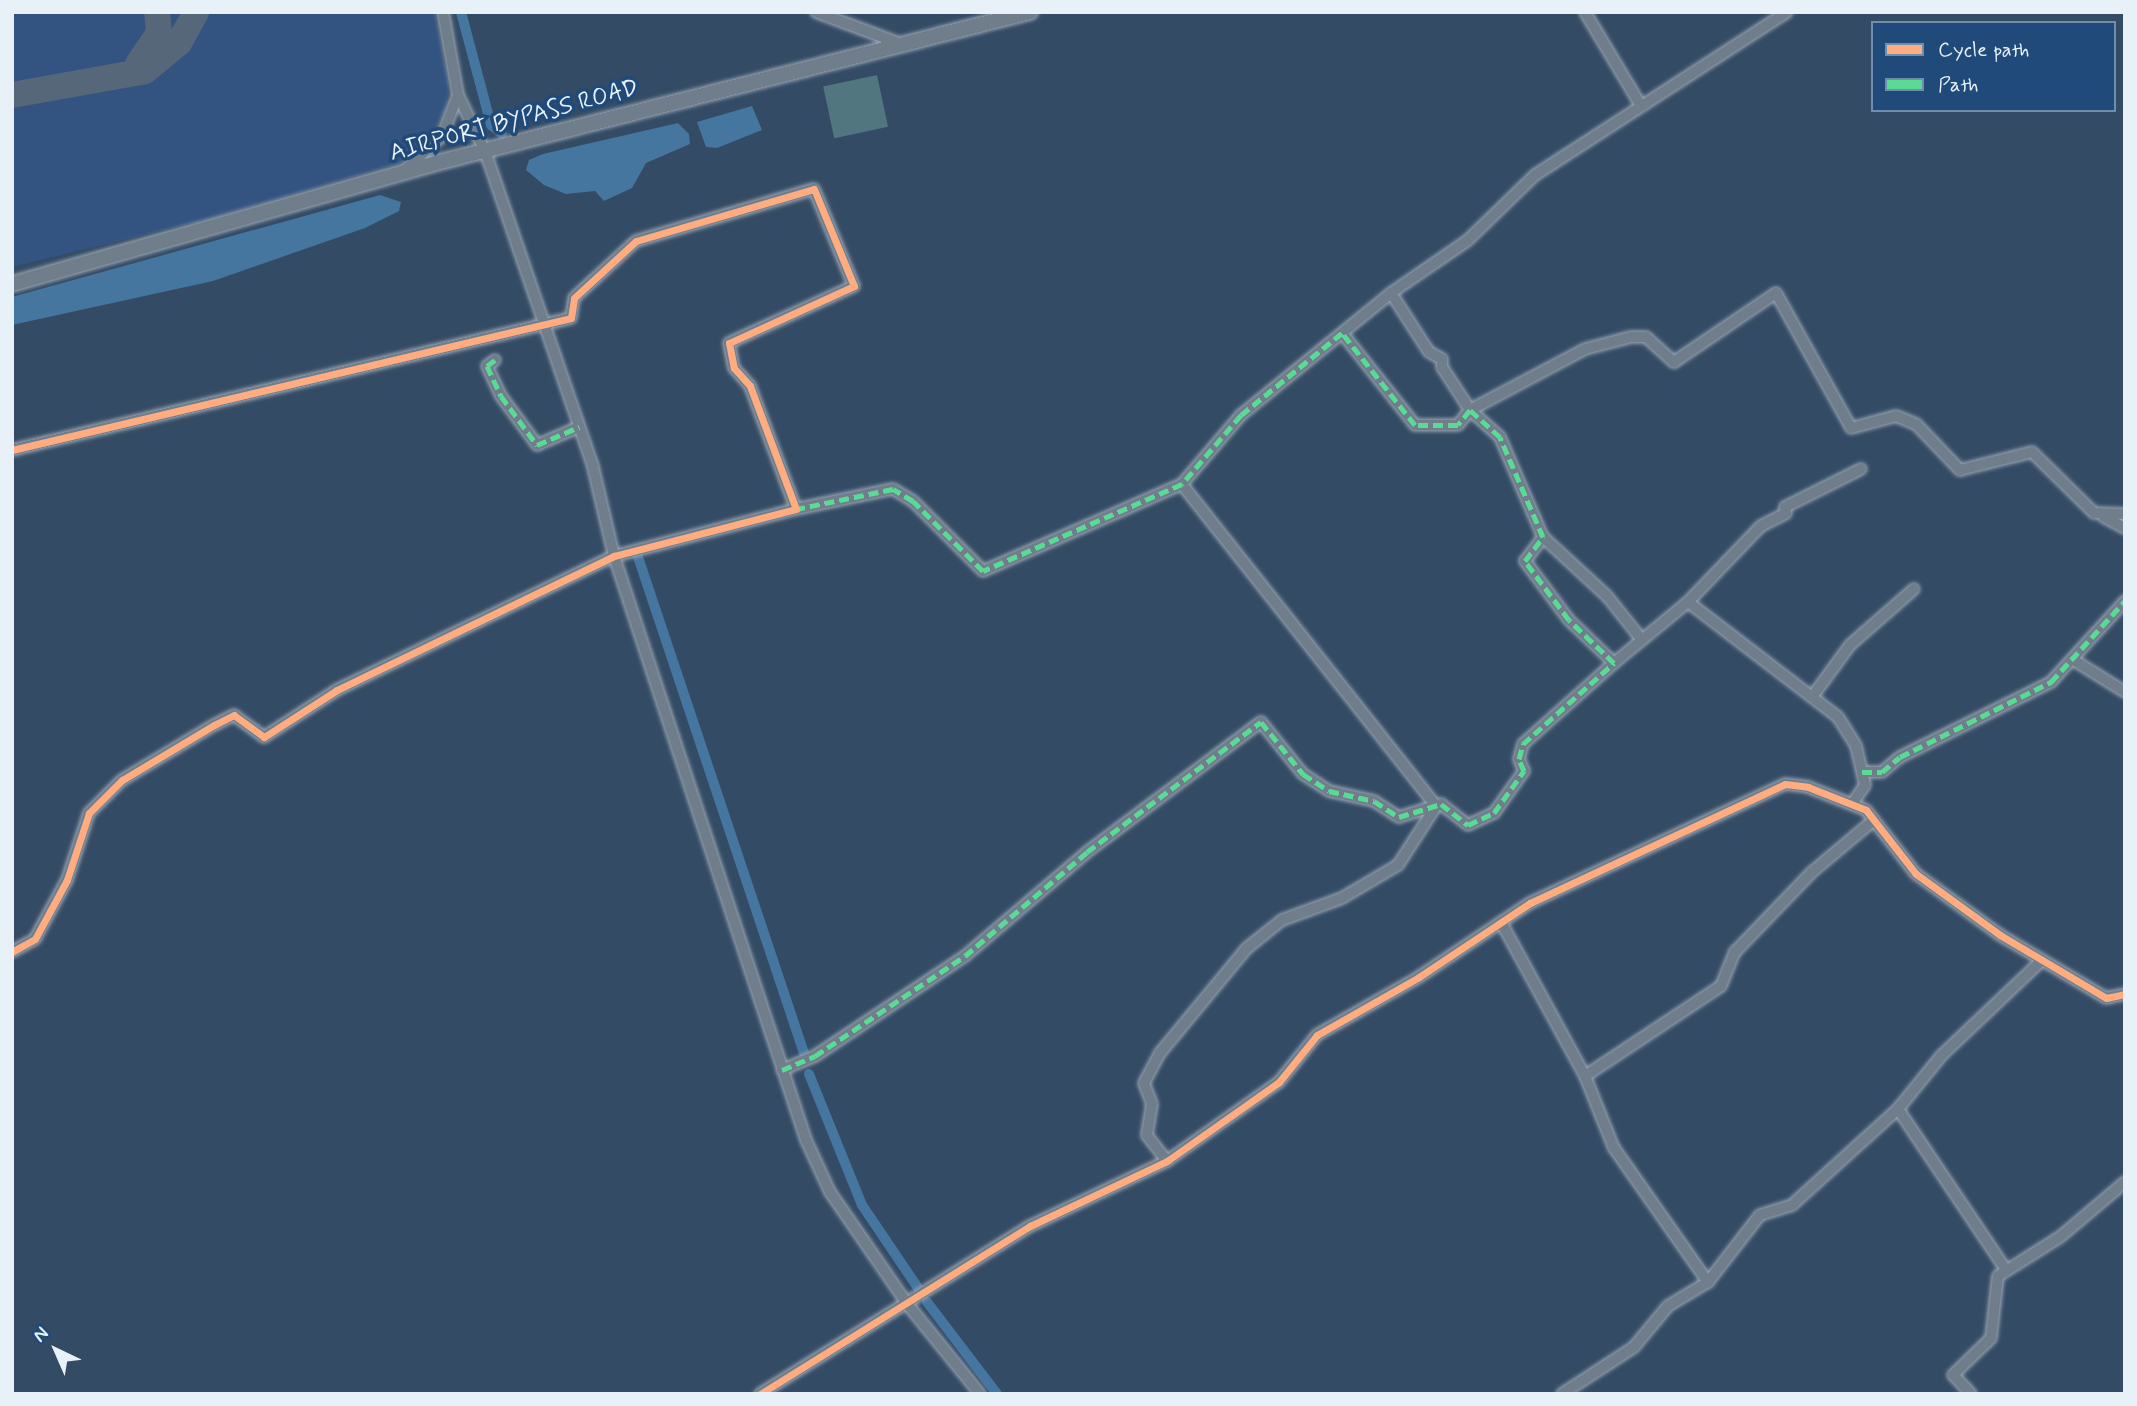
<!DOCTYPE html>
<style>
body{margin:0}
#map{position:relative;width:2137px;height:1406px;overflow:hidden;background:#344b65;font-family:Mynerve,sans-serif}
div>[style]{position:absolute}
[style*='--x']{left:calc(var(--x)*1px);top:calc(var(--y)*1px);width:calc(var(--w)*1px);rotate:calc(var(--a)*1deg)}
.built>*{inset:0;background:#335480}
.green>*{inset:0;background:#517680;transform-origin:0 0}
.water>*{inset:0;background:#45769f}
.canal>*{height:10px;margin:-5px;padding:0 5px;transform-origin:5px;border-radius:5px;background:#45769f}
.taxiway>*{height:26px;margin:-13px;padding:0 13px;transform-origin:13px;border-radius:13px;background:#56677a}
.roads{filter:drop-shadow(0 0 2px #9aa6b3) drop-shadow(0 0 2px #9aa6b3)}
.street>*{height:10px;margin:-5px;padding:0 5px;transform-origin:5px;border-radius:5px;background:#707e8c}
.secondary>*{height:14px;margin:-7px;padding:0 7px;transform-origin:7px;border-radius:7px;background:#707e8c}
.quiet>*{height:5px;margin-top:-2.5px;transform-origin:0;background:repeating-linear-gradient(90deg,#5adb95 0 10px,transparent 0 15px)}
.cycleway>*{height:7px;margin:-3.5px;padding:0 3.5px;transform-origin:3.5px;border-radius:3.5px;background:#ffac80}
span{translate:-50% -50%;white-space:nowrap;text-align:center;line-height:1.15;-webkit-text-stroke:7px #1f4a7a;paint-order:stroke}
.street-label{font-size:24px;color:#e8f1f8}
.frame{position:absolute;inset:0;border:14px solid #e8f1f8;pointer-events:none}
.legend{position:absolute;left:1871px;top:21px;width:245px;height:91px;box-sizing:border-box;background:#1f4a7a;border:2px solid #6f8dac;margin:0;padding:9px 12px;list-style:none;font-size:21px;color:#e8f1f8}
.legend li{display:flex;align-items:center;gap:14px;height:35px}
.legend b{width:35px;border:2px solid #6f8dac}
.north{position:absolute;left:21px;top:1315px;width:70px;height:70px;-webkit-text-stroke:5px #1f4a7a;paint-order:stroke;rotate:316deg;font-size:19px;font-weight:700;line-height:28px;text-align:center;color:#e8f1f8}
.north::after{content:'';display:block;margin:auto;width:24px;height:32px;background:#e8f1f8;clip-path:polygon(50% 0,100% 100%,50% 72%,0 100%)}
</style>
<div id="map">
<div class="built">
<div style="clip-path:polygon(12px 12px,435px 12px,449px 88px,444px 114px,426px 142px,403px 162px,205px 220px,12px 267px)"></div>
</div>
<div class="green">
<div style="left:877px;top:75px;width:53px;height:55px;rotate:78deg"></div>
</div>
<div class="water">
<div style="clip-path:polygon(752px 106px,762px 130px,717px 148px,706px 147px,697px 122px)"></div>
<div style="clip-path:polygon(678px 123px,689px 134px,690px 144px,646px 163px,632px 188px,604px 201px,595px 191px,566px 194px,544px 185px,526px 170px,529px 160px,543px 154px)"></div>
<div style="clip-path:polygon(380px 195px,401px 202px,399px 211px,365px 228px,213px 281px,12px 325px,12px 297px)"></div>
</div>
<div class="canal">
<div style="--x:461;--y:12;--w:117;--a:75.1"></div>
<div style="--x:491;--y:125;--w:14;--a:39"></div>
<div style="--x:637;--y:554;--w:526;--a:71.5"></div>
<div style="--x:809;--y:1074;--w:141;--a:68"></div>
<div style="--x:862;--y:1205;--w:100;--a:56"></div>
<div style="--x:927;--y:1302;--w:116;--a:52.7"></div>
</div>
<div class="taxiway">
<div style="--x:138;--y:64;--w:37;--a:-56"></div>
<div style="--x:159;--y:33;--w:21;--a:-95"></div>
<div style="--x:12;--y:95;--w:135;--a:-10.2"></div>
<div style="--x:145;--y:71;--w:44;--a:-39.5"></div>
<div style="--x:179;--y:43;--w:35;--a:-61"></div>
</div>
<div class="roads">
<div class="street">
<div style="--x:816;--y:12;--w:91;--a:20.6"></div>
<div style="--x:1585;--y:12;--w:109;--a:59.2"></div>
<div style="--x:458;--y:95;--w:62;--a:64.3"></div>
<div style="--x:485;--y:151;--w:334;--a:71.1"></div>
<div style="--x:593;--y:467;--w:91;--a:76.7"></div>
<div style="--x:614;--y:556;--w:615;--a:71.8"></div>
<div style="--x:806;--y:1140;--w:57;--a:65.2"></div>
<div style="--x:830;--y:1192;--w:137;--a:55.4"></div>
<div style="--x:908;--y:1305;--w:114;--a:51"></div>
<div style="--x:406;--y:169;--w:49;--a:-42.5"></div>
<div style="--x:442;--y:136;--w:44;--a:-68.7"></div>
<div style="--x:458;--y:95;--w:84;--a:-100.2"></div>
<div style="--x:1391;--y:293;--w:70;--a:57.2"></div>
<div style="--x:1429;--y:352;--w:15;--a:28"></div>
<div style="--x:1442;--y:359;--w:8;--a:90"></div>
<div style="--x:1442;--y:367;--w:51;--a:56.9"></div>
<div style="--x:1470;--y:410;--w:130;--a:-27.9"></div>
<div style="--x:1585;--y:349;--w:48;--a:-14.6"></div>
<div style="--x:1631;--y:337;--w:15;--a:0"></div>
<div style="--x:1646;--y:337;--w:38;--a:42"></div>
<div style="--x:1674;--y:362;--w:123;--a:-34.1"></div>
<div style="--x:1776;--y:293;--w:154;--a:60.9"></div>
<div style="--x:1851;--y:428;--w:47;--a:-14.9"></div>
<div style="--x:1896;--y:416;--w:22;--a:22"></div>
<div style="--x:1916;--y:424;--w:64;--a:46.3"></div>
<div style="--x:1960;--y:470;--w:74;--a:-14"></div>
<div style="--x:2032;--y:452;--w:87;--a:44.5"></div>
<div style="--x:2094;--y:513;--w:31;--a:2"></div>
<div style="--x:495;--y:360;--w:10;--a:143"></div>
<div style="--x:487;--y:366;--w:33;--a:65"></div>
<div style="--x:501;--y:396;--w:61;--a:53.7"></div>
<div style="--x:537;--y:445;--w:46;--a:-23.2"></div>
<div style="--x:12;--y:450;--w:574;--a:-13.29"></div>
<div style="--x:571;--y:318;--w:20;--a:-81"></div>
<div style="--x:574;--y:298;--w:84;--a:-42.6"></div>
<div style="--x:636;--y:241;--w:185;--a:-16.3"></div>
<div style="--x:814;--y:189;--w:105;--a:67.6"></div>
<div style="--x:854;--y:286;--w:137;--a:155.5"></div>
<div style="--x:729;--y:343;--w:25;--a:79"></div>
<div style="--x:734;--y:368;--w:24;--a:48"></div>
<div style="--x:750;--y:386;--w:131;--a:69.5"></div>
<div style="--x:796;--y:509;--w:188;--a:165.5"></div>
<div style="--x:614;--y:556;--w:308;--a:154.2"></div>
<div style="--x:337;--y:690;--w:87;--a:147.2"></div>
<div style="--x:264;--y:737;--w:37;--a:-144"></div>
<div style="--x:234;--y:715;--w:22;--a:153"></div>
<div style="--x:214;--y:725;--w:107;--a:149.1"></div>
<div style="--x:122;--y:780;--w:47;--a:135"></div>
<div style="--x:89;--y:813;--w:71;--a:108.2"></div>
<div style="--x:67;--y:880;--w:67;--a:118.5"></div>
<div style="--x:35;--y:939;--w:26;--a:151"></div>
<div style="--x:796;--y:509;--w:99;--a:-11.7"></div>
<div style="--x:893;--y:489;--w:23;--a:31"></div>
<div style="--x:913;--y:501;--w:99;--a:45"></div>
<div style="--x:983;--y:571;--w:217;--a:-23.6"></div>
<div style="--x:1182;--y:484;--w:91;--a:-49.5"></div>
<div style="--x:1241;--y:415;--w:193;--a:-39.1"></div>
<div style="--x:1391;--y:293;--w:93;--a:-34.5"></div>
<div style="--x:1468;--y:240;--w:93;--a:-44.1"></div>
<div style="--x:1535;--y:175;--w:300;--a:-32.9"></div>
<div style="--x:2104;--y:517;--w:24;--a:28"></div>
<div style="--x:1543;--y:537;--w:87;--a:42.7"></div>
<div style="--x:1607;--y:596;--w:56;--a:51.5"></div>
<div style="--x:1688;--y:602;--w:105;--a:-46.2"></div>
<div style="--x:1761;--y:526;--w:28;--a:-27"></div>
<div style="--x:1786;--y:513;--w:6;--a:-99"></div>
<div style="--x:1785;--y:507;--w:85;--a:-26.6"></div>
<div style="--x:2075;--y:661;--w:59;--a:31.8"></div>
<div style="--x:1614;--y:663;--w:96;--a:-39.5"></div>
<div style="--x:1688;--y:602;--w:189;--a:37.5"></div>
<div style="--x:1838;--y:717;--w:34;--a:58"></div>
<div style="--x:1856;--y:746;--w:40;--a:77"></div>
<div style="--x:1865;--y:785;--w:23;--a:124"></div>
<div style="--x:1812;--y:697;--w:64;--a:-53.8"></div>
<div style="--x:1850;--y:645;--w:85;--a:-41.2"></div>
<div style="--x:1862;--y:772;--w:20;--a:0"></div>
<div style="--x:1882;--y:772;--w:23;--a:-40"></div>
<div style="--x:1900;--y:757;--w:169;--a:-26.4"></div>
<div style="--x:2051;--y:682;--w:110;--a:-47.6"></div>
<div style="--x:1501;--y:922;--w:175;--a:61.4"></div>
<div style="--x:1585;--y:1076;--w:163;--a:-33.5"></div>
<div style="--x:1721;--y:986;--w:37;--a:-68"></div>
<div style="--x:1735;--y:952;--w:111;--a:-46.1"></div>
<div style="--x:1812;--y:872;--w:81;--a:-40"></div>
<div style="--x:782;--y:1070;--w:36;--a:-23"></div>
<div style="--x:815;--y:1056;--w:180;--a:-33.7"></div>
<div style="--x:965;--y:956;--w:160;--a:-40.4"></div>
<div style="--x:1087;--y:852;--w:217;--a:-36.8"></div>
<div style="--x:1261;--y:722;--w:67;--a:51.1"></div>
<div style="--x:1303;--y:774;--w:31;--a:33"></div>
<div style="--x:1329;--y:791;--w:46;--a:12.5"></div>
<div style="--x:1374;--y:801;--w:30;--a:33"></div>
<div style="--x:1399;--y:817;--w:44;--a:-17.2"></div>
<div style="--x:1441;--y:804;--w:34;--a:38"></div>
<div style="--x:1468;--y:825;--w:29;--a:-25"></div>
<div style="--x:1494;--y:813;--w:52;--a:-54.5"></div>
<div style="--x:1524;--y:771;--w:13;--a:-113"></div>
<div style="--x:1519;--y:759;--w:16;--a:-75"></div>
<div style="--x:1523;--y:744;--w:122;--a:-41.7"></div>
<div style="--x:1614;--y:663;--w:62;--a:-136.3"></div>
<div style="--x:1569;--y:620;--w:74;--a:-126.7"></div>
<div style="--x:1525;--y:561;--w:30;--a:-53"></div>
<div style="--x:1543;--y:537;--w:109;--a:-113.3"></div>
<div style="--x:1500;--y:437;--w:40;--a:-138"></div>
<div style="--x:1470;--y:410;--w:19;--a:129"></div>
<div style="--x:1458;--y:425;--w:43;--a:180"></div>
<div style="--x:1415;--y:425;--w:117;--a:-128.4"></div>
<div style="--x:1585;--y:1076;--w:78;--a:68.1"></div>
<div style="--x:1614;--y:1148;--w:164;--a:55"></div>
<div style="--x:1898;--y:1109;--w:194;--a:56.1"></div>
<div style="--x:1167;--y:1161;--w:33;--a:-128"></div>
<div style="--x:1147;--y:1135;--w:31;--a:-81"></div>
<div style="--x:1152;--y:1104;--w:22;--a:-111"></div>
<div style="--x:1144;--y:1083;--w:34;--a:-62"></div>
<div style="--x:1160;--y:1053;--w:136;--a:-50.4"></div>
<div style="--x:1247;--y:948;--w:45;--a:-38.7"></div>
<div style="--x:1282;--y:920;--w:64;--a:-20.1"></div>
<div style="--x:1342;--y:898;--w:65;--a:-30.5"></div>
<div style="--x:1398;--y:865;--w:70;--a:-57.2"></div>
<div style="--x:1436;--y:806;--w:410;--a:-128.3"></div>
<div style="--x:760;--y:1394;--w:318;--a:-31.9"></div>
<div style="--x:1030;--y:1226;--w:152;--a:-25.4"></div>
<div style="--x:1167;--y:1161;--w:137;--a:-35.2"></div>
<div style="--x:1279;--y:1082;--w:60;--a:-51"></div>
<div style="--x:1317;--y:1035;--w:117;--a:-29.6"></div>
<div style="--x:1419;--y:977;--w:133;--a:-33.7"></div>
<div style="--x:1530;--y:903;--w:281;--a:-25"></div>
<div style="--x:1785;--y:784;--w:23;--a:7"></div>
<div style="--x:1808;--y:787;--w:62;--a:21.6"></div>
<div style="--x:1866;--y:810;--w:81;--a:52"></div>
<div style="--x:1916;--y:874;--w:104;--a:36"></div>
<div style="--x:2000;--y:935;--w:123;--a:30.7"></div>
<div style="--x:2106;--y:998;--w:19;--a:-12"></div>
<div style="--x:1562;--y:1394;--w:86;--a:-33.1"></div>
<div style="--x:1634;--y:1347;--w:53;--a:-50.3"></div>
<div style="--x:1668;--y:1306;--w:47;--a:-31"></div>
<div style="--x:1708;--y:1282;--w:85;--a:-52.2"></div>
<div style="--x:1760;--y:1215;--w:34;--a:-17"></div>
<div style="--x:1792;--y:1205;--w:143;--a:-42.2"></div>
<div style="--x:1898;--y:1109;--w:68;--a:-50.9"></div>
<div style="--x:1941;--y:1056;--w:139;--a:-43.5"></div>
<div style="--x:1971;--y:1394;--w:26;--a:-133"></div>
<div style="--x:1953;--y:1375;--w:53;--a:-44.2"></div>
<div style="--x:1991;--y:1338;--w:62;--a:-83.6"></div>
<div style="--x:1998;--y:1276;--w:73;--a:-32.2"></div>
<div style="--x:2060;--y:1237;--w:85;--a:-40.2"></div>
</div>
<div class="secondary">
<div style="--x:12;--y:284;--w:449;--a:-15.9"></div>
<div style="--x:444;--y:161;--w:605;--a:-14.27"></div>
</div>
</div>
<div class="quiet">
<div style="--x:495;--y:360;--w:10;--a:143"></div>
<div style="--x:487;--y:366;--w:33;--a:65"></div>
<div style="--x:501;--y:396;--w:61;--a:53.7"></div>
<div style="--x:537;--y:445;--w:46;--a:-23.2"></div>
<div style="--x:1862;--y:772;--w:20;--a:0"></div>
<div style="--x:1882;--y:772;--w:23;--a:-40"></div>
<div style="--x:1900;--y:757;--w:169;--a:-26.4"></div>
<div style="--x:2051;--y:682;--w:110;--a:-47.6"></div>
<div style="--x:782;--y:1070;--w:36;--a:-23"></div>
<div style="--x:815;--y:1056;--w:180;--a:-33.7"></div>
<div style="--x:965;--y:956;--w:160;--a:-40.4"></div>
<div style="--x:1087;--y:852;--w:217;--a:-36.8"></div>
<div style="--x:1261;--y:722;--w:67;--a:51.1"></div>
<div style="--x:1303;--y:774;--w:31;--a:33"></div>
<div style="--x:1329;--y:791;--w:46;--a:12.5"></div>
<div style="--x:1374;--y:801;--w:30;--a:33"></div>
<div style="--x:1399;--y:817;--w:44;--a:-17.2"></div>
<div style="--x:1441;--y:804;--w:34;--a:38"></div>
<div style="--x:1468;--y:825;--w:29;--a:-25"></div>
<div style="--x:1494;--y:813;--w:52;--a:-54.5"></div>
<div style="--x:1524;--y:771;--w:13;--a:-113"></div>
<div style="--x:1519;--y:759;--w:16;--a:-75"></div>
<div style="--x:1523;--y:744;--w:122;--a:-41.7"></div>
<div style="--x:1614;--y:663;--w:62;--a:-136.3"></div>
<div style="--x:1569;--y:620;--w:74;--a:-126.7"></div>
<div style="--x:1525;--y:561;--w:30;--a:-53"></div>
<div style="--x:1543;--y:537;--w:109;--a:-113.3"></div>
<div style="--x:1500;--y:437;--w:40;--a:-138"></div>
<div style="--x:1470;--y:410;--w:19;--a:129"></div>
<div style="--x:1458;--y:425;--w:43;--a:180"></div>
<div style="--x:1415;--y:425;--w:117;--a:-128.4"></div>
<div style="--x:1342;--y:333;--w:130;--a:140.9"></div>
<div style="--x:1241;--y:415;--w:91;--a:130.5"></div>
<div style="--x:1182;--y:484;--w:217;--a:156.4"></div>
<div style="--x:983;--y:571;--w:99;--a:-135"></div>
<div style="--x:913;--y:501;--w:23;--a:-149"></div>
<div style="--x:893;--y:489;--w:99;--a:168.3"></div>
</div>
<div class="cycleway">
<div style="--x:12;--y:450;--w:574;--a:-13.29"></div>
<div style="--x:571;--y:318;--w:20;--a:-81"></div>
<div style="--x:574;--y:298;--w:84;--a:-42.6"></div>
<div style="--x:636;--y:241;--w:185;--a:-16.3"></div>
<div style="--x:814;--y:189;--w:105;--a:67.6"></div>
<div style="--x:854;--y:286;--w:137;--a:155.5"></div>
<div style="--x:729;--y:343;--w:25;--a:79"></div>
<div style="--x:734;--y:368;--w:24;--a:48"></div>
<div style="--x:750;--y:386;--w:131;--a:69.5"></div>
<div style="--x:796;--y:509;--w:188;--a:165.5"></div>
<div style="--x:614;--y:556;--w:308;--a:154.2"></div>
<div style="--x:337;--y:690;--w:87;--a:147.2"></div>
<div style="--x:264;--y:737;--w:37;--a:-144"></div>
<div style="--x:234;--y:715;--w:22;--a:153"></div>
<div style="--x:214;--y:725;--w:107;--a:149.1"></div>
<div style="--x:122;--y:780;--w:47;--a:135"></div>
<div style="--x:89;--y:813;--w:71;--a:108.2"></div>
<div style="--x:67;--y:880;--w:67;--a:118.5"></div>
<div style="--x:35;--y:939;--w:26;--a:151"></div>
<div style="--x:760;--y:1394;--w:318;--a:-31.9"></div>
<div style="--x:1030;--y:1226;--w:152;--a:-25.4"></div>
<div style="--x:1167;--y:1161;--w:137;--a:-35.2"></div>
<div style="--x:1279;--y:1082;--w:60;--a:-51"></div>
<div style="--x:1317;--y:1035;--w:117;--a:-29.6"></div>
<div style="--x:1419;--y:977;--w:133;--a:-33.7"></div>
<div style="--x:1530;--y:903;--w:281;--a:-25"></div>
<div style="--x:1785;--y:784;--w:23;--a:7"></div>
<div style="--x:1808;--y:787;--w:62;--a:21.6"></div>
<div style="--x:1866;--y:810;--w:81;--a:52"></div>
<div style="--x:1916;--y:874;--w:104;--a:36"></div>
<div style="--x:2000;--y:935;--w:123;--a:30.7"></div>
<div style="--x:2106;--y:998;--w:19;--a:-12"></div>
</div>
<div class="street-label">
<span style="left:514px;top:121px;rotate:-15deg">AIRPORT BYPASS ROAD</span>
</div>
<div class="frame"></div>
<ul class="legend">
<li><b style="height:9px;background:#ffac80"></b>Cycle path</li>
<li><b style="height:9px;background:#5adb95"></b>Path</li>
</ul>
<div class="north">N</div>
</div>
